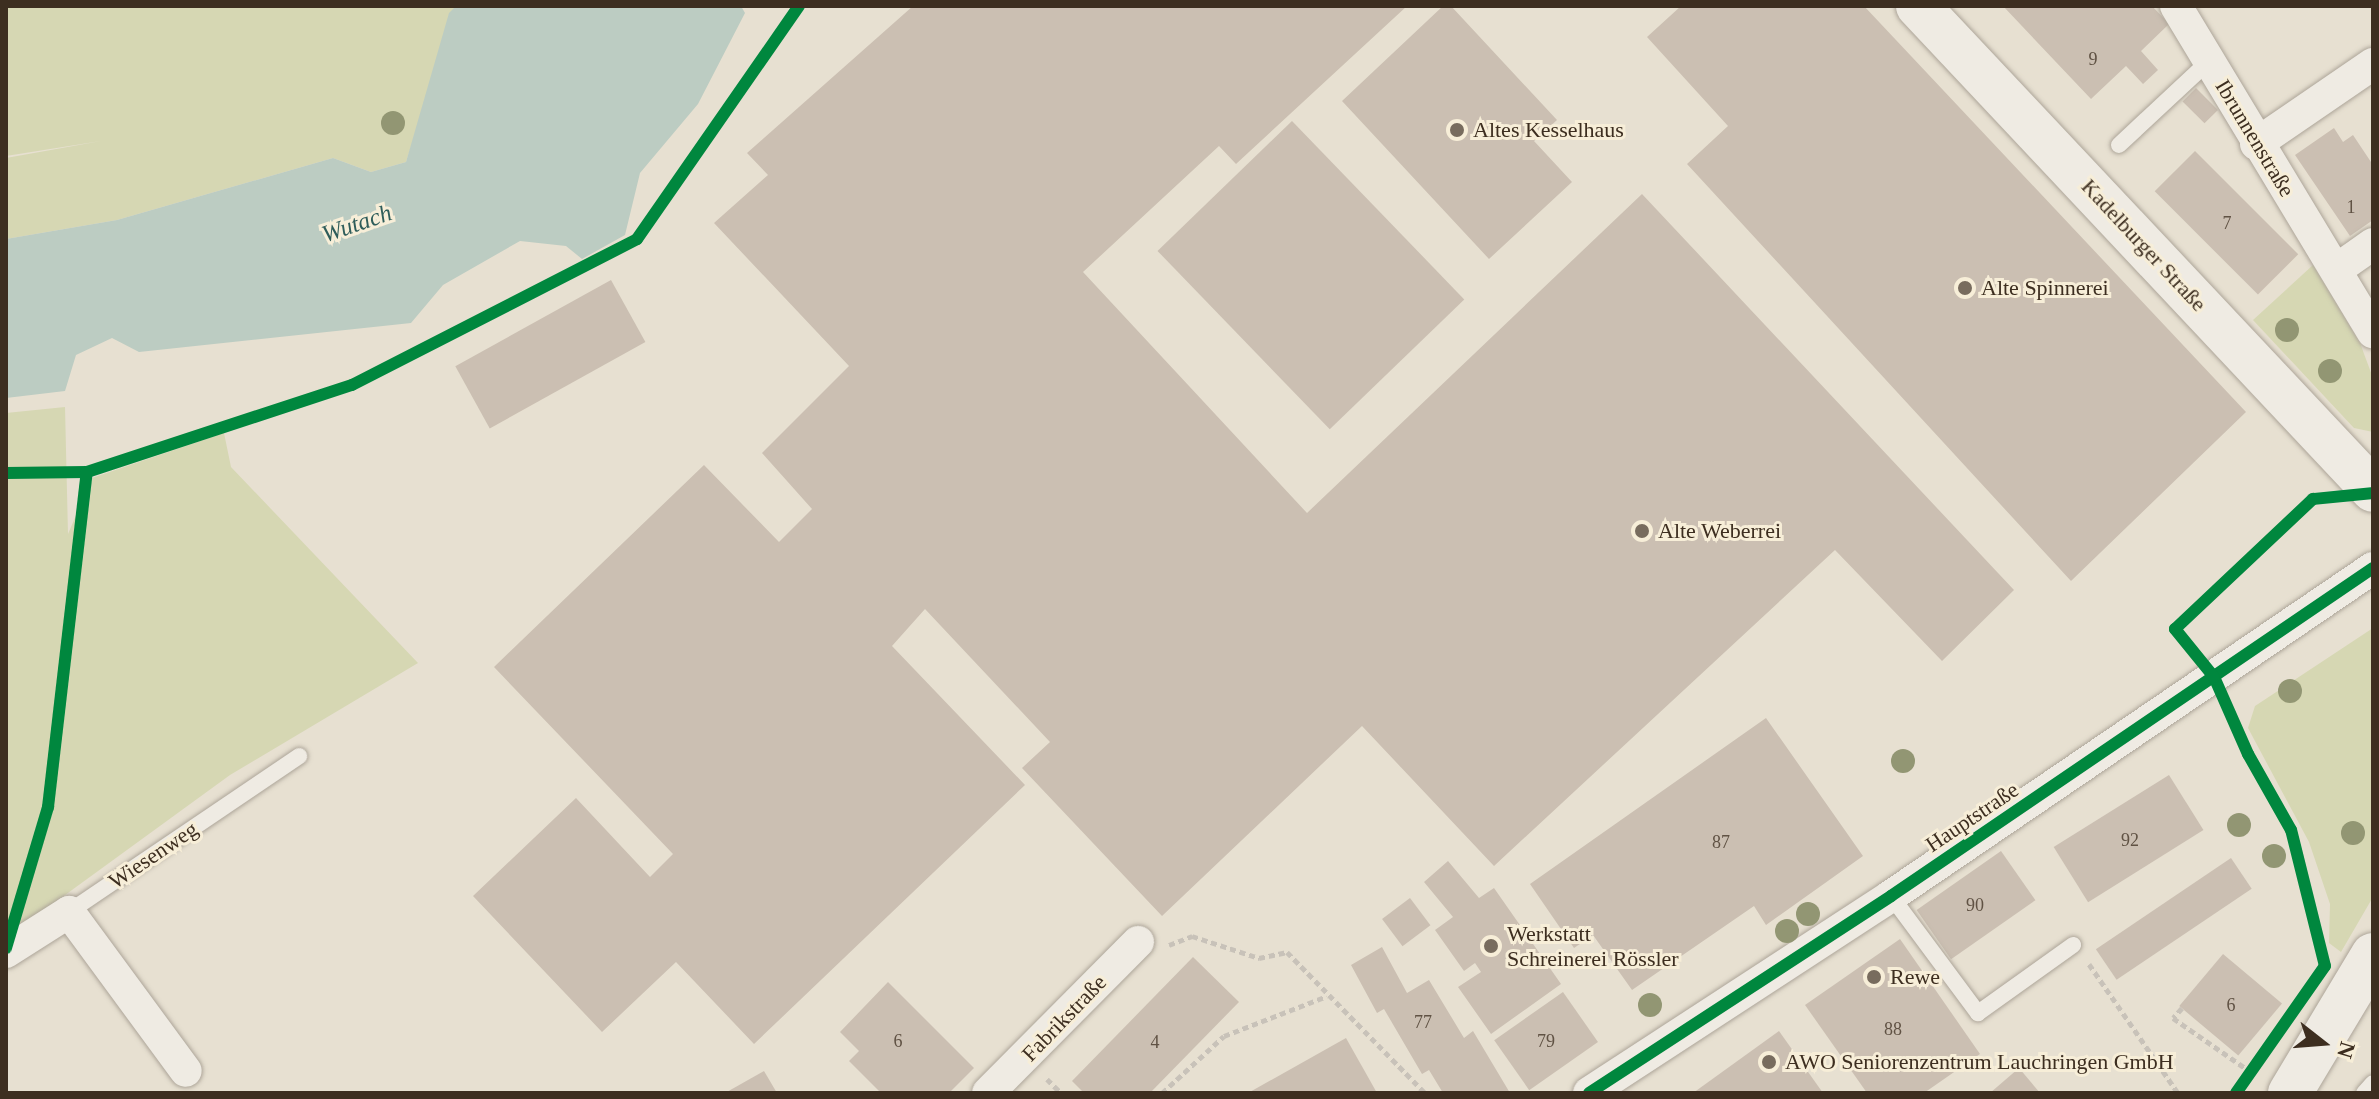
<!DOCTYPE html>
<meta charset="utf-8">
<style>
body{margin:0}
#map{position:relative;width:2379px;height:1099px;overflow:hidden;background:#e7e0d1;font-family:Georgia,serif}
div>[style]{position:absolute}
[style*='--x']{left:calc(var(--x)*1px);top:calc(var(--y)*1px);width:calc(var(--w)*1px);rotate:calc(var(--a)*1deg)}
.green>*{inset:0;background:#d6d7b3}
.water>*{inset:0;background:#bcccc2}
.building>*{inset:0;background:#cbbfb2;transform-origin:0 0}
.path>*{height:5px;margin-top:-2.5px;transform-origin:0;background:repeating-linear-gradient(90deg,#c8c2b9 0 6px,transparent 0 10px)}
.roads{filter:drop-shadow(0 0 2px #ada599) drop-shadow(0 0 2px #ada599)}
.lane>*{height:16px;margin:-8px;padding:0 8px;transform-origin:8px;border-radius:8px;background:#efebe3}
.street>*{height:32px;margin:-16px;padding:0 16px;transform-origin:16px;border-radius:16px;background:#efebe3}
.secondary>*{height:44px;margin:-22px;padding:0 22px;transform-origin:22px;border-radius:22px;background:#efebe3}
.cycleway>*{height:12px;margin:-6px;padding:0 6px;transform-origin:6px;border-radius:6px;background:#00873e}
.trees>*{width:24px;height:24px;margin:-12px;border-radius:50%;background:#929673}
.dots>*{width:22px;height:22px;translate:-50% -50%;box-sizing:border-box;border:4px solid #f7eed8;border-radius:50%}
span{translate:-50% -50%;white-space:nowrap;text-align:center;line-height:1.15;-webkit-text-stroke:6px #f7eed8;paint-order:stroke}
.number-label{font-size:18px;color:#605244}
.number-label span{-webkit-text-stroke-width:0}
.poi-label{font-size:22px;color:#3d2e20}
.left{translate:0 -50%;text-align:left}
.street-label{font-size:22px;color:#3d2e20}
.water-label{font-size:24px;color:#2f5d5a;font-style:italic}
.frame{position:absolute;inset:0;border:8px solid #3d2e20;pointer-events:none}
.north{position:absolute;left:2283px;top:1003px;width:80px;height:80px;-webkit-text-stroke:6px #f7eed8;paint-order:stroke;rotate:107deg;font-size:22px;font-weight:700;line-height:32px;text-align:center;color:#3d2e20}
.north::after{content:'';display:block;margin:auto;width:28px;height:36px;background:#3d2e20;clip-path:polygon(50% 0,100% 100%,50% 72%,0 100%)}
</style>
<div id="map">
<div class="green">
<div style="clip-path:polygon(6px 6px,456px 6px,406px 162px,371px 172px,333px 158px,117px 220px,6px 239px,6px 158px,101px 141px,6px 156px)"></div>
<div style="clip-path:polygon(2313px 265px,2360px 343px,2373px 378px,2373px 432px,2354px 428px,2253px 320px)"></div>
<div style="clip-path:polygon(65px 407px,68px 534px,92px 478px,224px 433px,231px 467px,418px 663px,230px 775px,6px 938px,6px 413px)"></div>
<div style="clip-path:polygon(2373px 628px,2373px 897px,2341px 952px,2329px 943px,2330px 904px,2309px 842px,2248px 728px,2255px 706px)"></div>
</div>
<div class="water">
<div style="clip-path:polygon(456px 6px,741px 6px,745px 13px,698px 104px,640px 173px,625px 235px,582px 259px,566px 246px,520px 241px,443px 285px,411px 323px,139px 352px,112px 338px,76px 355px,65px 391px,6px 398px,6px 239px,117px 220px,333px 158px,371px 172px,406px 162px,449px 13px)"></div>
</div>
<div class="building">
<div style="clip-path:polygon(913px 6px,1407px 6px,1236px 164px,1219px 146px,1083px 272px,1307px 513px,1642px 194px,2014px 590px,1942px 661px,1835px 550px,1494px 866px,1362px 726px,1162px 916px,1022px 768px,1050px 742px,925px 609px,892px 646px,1025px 785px,754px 1044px,676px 962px,602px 1032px,473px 896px,576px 798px,650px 877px,673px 854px,494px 667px,704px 465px,779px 542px,812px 509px,762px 453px,849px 366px,714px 223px,768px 175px,747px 153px)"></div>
<div style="clip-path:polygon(1443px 6px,1451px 6px,1557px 120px,1534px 141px,1572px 182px,1489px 259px,1342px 101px)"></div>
<div style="clip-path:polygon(1681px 6px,1864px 6px,2246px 412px,2071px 581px,1687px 164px,1728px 126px,1647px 37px)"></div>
<div style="clip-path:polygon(2003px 6px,2152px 6px,2169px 24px,2141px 51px,2158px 70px,2143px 84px,2126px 66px,2091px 99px)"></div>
<div style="left:2196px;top:88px;width:31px;height:19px;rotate:45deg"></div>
<div style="left:1292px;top:121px;width:248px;height:187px;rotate:46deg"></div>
<div style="clip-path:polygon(2334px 128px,2343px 142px,2353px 135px,2373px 165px,2373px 220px,2350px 236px,2295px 155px)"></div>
<div style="left:2195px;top:151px;width:146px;height:57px;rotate:45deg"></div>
<div style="left:611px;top:280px;width:71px;height:178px;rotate:61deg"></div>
<div style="clip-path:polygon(1766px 718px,1863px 856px,1766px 925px,1754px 906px,1632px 990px,1593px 935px,1574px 948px,1530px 884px)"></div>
<div style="left:2169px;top:775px;width:65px;height:136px;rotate:58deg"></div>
<div style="left:2001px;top:851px;width:60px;height:103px;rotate:55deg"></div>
<div style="left:2231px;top:858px;width:37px;height:163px;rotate:56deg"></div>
<div style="clip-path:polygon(1448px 861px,1479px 898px,1494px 888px,1561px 984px,1491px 1034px,1458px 987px,1481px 972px,1475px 963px,1464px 971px,1435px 930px,1453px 917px,1424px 882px)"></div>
<div style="left:1410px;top:898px;width:34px;height:35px;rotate:53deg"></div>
<div style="clip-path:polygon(1900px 939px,1980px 1054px,1924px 1093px,1867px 1093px,1805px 1005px)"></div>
<div style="clip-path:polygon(1382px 947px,1407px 993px,1429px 980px,1464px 1038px,1473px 1031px,1510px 1093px,1443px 1093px,1429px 1070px,1422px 1074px,1384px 1009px,1377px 1013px,1351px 965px)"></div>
<div style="left:2223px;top:954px;width:77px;height:68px;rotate:40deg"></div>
<div style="clip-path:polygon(1193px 957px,1239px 1002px,1150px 1093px,1084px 1093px,1072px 1081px)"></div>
<div style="clip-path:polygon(888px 982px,974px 1068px,949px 1093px,881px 1093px,849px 1061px,859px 1051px,840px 1032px)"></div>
<div style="left:1563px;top:992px;width:61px;height:84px;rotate:55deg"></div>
<div style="clip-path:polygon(1779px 1031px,1823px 1093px,1693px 1093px)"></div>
<div style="clip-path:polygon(1346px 1038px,1377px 1093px,1248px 1093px)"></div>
<div style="clip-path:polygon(2019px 1068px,2040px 1093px,1990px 1093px)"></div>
<div style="clip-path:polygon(764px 1071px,777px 1093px,725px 1093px)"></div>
</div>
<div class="path">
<div style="--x:87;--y:472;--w:279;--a:-18.2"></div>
<div style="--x:352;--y:385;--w:320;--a:-27.1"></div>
<div style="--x:637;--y:239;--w:284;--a:-55.2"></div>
<div style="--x:2227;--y:706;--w:140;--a:62.7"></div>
<div style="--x:2291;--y:830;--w:134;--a:76.2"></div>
<div style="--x:1169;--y:945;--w:25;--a:-21"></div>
<div style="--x:1192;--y:936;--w:71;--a:18.2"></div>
<div style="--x:1259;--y:958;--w:29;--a:-12"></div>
<div style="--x:1287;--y:952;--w:197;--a:45.6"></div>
<div style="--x:2089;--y:964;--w:157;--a:55.4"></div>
<div style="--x:2182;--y:1008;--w:13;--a:132"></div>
<div style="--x:2173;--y:1018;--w:95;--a:34.7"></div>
<div style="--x:1047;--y:1079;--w:20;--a:45"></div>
<div style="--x:1162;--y:1093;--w:84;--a:-42.6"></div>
<div style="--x:1224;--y:1036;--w:110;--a:-21.2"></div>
<div style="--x:2236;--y:1093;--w:47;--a:-55.3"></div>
</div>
<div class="roads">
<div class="lane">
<div style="--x:2119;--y:145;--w:123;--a:-43"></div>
<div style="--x:1891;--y:896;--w:146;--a:53.4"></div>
<div style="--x:1978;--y:1013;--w:117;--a:-35.6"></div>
<div style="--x:69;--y:912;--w:278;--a:-34.1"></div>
<div style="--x:2364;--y:1093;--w:13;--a:-48"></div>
</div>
<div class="street">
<div style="--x:2176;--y:6;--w:381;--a:58.9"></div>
<div style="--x:2256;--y:144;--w:142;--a:-34.4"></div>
<div style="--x:2336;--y:270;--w:45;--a:-35.1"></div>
<div style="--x:6;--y:952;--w:75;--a:-32.4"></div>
<div style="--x:69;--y:912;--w:197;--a:53.7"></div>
<div style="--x:988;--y:1093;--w:213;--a:-45.2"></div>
<div style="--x:1589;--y:1093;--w:361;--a:-33.1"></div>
<div style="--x:1891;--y:896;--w:583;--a:-34.24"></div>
</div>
<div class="secondary">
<div style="--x:1918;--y:6;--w:664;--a:46.77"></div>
<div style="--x:2290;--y:1093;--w:161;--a:-59"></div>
</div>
</div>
<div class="cycleway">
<div style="--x:6;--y:473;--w:81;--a:-0.7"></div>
<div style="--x:87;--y:472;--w:279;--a:-18.2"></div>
<div style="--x:352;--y:385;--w:320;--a:-27.1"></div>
<div style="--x:637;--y:239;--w:284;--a:-55.2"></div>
<div style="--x:6;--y:948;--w:147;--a:-73.4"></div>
<div style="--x:48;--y:807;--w:337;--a:-83.4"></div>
<div style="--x:1589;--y:1093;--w:361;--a:-33.1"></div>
<div style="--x:1891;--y:896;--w:583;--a:-34.24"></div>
<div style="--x:2236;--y:1093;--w:155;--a:-55"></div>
<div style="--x:2325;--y:966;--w:140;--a:-104"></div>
<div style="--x:2291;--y:830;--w:87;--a:-119.5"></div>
<div style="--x:2248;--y:754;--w:84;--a:-113.8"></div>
<div style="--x:2214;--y:677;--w:62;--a:-129.1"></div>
<div style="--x:2175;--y:629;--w:190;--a:-43.3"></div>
<div style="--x:2313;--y:499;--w:60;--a:-5.7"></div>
</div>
<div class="trees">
<div style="left:393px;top:123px"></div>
<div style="left:2287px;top:330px"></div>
<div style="left:2330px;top:371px"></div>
<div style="left:2290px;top:691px"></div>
<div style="left:1903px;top:761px"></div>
<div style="left:2239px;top:825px"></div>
<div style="left:2353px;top:833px"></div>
<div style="left:2274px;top:856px"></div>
<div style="left:1808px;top:914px"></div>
<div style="left:1787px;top:931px"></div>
<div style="left:1650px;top:1005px"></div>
</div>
<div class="dots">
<div style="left:1457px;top:130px;background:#786c5e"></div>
<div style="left:1965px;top:288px;background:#786c5e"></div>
<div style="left:1642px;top:531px;background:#786c5e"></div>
<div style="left:1491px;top:946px;background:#786c5e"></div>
<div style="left:1874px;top:977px;background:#786c5e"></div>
<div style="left:1769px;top:1062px;background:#786c5e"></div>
</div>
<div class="number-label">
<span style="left:2093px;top:59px">9</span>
<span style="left:2351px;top:207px">1</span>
<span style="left:2227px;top:223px">7</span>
<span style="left:2130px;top:840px">92</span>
<span style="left:1721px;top:842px">87</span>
<span style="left:1975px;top:905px">90</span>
<span style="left:2231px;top:1005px">6</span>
<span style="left:1423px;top:1022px">77</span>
<span style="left:1893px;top:1029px">88</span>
<span style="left:898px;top:1041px">6</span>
<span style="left:1546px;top:1041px">79</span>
<span style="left:1155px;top:1042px">4</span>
</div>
<div class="poi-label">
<span class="left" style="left:1473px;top:130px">Altes Kesselhaus</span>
<span class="left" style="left:1981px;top:288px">Alte Spinnerei</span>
<span class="left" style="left:1658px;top:531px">Alte Weberrei</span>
<span class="left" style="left:1507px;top:946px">Werkstatt<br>Schreinerei Rössler</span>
<span class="left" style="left:1890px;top:977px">Rewe</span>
<span class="left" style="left:1785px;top:1062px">AWO Seniorenzentrum Lauchringen GmbH</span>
</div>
<div class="street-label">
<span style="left:2255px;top:138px;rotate:59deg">Ibrunnenstraße</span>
<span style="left:2144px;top:245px;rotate:47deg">Kadelburger Straße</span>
<span style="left:1972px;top:817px;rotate:-34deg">Hauptstraße</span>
<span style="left:153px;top:855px;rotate:-34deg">Wiesenweg</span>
<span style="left:1064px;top:1018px;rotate:-46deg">Fabrikstraße</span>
</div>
<div class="water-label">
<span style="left:357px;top:224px;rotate:-19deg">Wutach</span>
</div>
<div class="frame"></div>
<div class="north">N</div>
</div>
